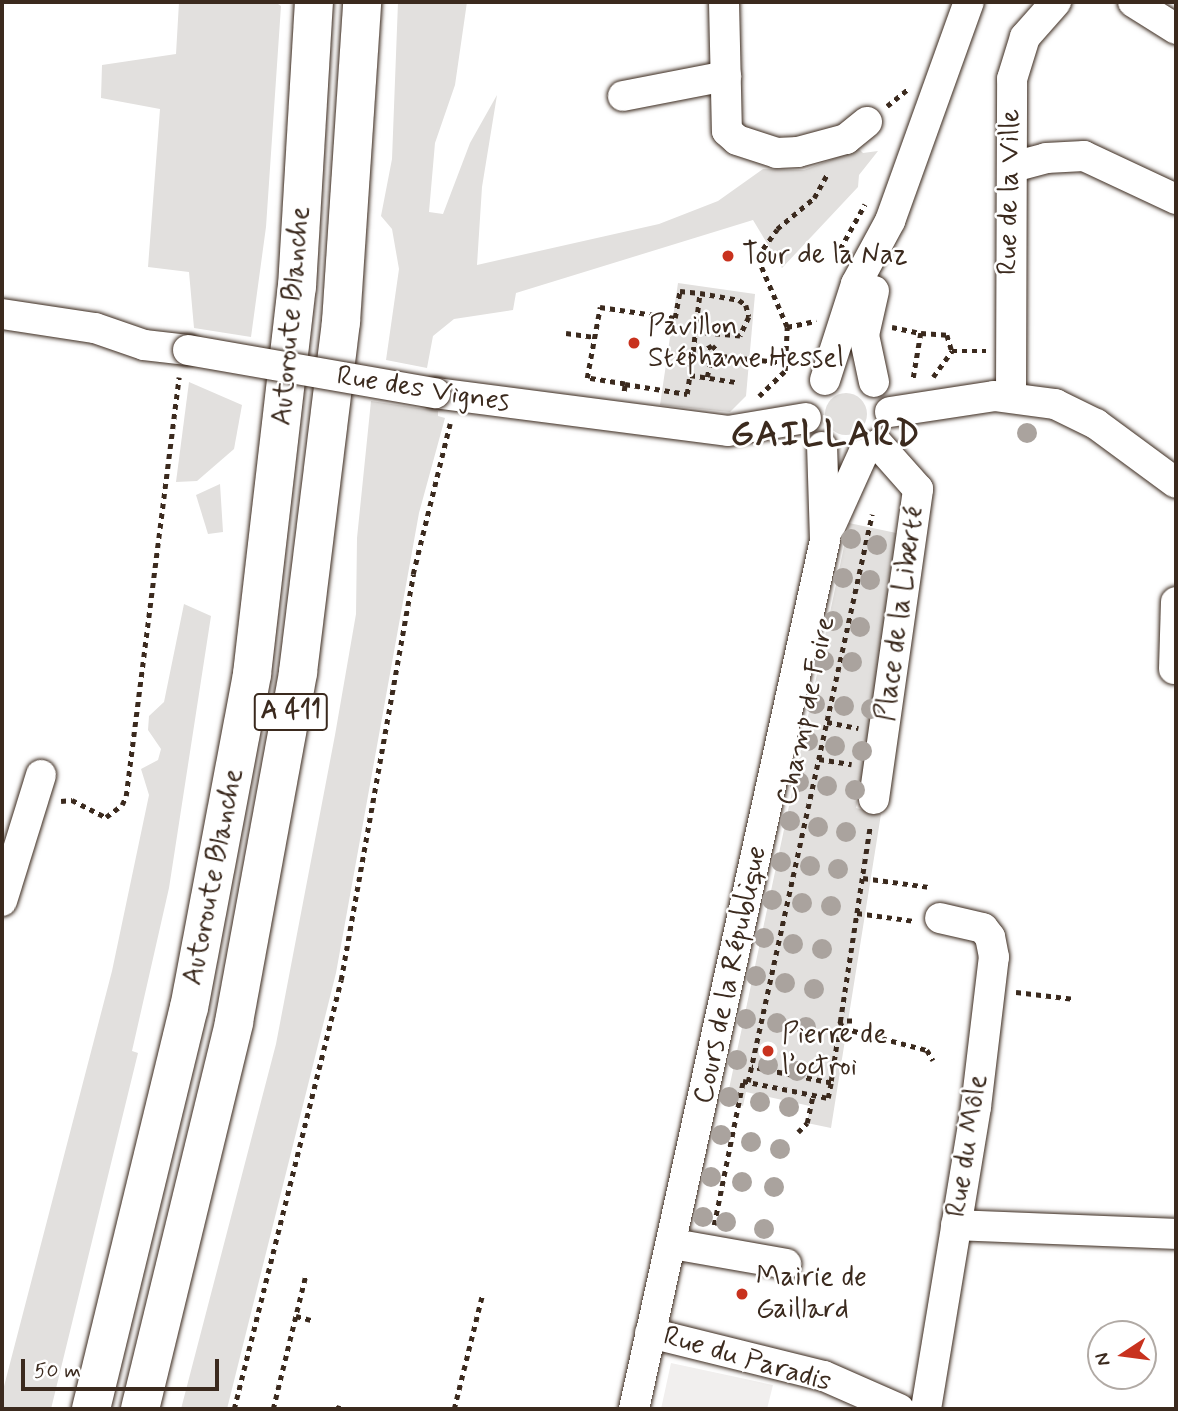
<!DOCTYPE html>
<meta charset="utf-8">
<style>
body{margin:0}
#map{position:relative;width:1178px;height:1411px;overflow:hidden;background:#fff;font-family:Mynerve,sans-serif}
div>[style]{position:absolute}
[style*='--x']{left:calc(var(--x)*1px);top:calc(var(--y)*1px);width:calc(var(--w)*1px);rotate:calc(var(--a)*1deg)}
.built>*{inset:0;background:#f1efee}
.green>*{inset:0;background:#e2e0de}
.round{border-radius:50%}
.path>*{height:4.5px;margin-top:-2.25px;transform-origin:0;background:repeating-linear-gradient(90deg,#3b2a1e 0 5px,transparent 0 10px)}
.roads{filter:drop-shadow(0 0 2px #3b2a1e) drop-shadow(0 0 2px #3b2a1e)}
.minor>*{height:30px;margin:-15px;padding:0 15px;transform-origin:15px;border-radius:15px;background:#fff}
.highway>*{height:38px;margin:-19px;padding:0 19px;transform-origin:19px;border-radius:19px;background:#fff}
.bridges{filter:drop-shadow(0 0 2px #3b2a1e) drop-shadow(0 0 2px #3b2a1e)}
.minor-bridge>*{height:30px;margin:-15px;padding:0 15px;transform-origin:15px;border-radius:15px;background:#fff}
.trees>*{width:20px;height:20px;margin:-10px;border-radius:50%;background:#aaa39e}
.dots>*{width:19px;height:19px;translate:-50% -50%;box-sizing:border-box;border:4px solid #fff;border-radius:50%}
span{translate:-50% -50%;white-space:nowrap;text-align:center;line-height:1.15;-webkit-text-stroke:5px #fff;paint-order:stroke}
.shield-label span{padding:2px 5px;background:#fff;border:2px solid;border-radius:5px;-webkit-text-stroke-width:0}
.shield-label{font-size:26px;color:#3b2a1e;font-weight:700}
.street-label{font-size:28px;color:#3b2a1e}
.poi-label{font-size:28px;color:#3b2a1e}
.left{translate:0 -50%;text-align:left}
.district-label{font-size:35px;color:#3b2a1e;font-weight:700;letter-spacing:2px}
.frame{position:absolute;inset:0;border:4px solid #3b2a1e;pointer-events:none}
.north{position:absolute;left:1087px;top:1320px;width:70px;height:70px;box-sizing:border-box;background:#fff;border:2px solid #b1aaa5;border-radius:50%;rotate:257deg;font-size:19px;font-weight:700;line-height:28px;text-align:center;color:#3b2a1e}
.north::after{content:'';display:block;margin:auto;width:24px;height:32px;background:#c8321e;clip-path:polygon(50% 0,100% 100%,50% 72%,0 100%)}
.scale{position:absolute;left:21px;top:1359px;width:198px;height:32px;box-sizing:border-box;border:4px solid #3b2a1e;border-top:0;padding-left:9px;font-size:21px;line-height:24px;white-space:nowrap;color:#3b2a1e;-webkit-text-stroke:5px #fff;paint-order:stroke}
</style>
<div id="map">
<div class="built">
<div style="clip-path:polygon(671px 1363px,773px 1385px,767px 1409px,661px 1409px)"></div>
</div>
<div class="green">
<div style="clip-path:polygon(179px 2px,275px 2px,281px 6px,266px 227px,251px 337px,194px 328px,189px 272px,148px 267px,160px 109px,101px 98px,102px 65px,176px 54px)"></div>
<div style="clip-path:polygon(398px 2px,467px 2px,455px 85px,435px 143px,429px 212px,443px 214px,470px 143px,497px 95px,482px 187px,477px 265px,659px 224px,718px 201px,763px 169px,804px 170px,859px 149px,863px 153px,878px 151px,859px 175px,858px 187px,782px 268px,753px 220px,516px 293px,513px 310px,454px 319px,433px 336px,427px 368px,386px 360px,399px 269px,392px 229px,381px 216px,392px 159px)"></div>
<div style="clip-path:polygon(678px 283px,755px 294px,746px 396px,730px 412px,660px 405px)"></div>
<div style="clip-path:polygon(189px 382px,242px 405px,234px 449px,197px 481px,176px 482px)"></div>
<div class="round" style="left:825px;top:393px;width:42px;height:42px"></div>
<div style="clip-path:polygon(371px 401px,438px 411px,438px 416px,445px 418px,419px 513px,336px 973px,227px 1409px,181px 1409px,276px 1044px,335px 735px,356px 614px,357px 538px)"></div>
<div style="clip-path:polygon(220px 484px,223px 532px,208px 534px,196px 495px)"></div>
<div style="clip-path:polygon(849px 523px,901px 534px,877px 712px,856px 808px,881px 814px,831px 1128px,807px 1123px,810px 1106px,746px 1092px,743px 1106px,726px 1103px)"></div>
<div style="clip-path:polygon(184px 604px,211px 616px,169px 888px,132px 1051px,138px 1053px,51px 1409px,2px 1409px,2px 1394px,112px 971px,149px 795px,141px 769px,158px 760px,161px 749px,148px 730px,149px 716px,164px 702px)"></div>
</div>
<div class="path">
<div style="--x:887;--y:106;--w:26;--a:-39"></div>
<div style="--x:840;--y:249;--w:51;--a:-60.9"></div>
<div style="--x:787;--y:327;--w:76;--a:-113.2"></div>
<div style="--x:757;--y:257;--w:34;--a:-54"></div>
<div style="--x:777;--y:229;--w:48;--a:-40"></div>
<div style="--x:814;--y:198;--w:29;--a:-61"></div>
<div style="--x:892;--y:327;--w:30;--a:12"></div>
<div style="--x:921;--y:333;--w:49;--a:99.5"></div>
<div style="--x:566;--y:333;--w:28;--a:8"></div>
<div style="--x:921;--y:333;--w:26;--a:4"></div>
<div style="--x:947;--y:335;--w:17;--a:73"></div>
<div style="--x:952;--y:351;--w:34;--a:0"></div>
<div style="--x:722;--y:356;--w:14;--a:-135"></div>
<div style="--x:712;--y:346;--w:12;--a:149"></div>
<div style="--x:702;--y:352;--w:14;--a:56"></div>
<div style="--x:710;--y:364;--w:14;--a:-34"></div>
<div style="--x:722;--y:356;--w:64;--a:6.2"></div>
<div style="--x:690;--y:375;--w:47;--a:8.7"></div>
<div style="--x:707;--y:377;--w:13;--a:-77"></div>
<div style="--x:933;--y:377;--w:32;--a:-54"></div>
<div style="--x:625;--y:384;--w:38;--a:-171"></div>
<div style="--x:587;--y:378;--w:72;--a:-79.6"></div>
<div style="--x:600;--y:307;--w:76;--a:8.3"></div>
<div style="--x:675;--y:318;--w:27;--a:-80"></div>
<div style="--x:680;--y:291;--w:20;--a:6"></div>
<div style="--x:624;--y:391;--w:7;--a:-82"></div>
<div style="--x:625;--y:384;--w:63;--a:9.2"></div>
<div style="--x:687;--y:394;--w:42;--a:-81.9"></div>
<div style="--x:693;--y:352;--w:20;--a:-84"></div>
<div style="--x:695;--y:332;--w:39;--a:-83"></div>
<div style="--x:700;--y:293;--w:40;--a:10"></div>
<div style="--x:739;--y:300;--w:9;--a:36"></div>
<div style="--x:746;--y:305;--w:12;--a:76"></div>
<div style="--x:749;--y:317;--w:21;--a:115"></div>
<div style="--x:740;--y:336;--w:45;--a:-174.9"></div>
<div style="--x:759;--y:396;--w:36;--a:-44"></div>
<div style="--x:785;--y:371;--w:44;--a:-87.4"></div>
<div style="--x:787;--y:327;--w:30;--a:-12"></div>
<div style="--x:827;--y:722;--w:32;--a:11"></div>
<div style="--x:819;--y:759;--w:33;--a:9"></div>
<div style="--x:61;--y:801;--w:11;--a:-5"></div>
<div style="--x:72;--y:800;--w:38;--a:27"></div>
<div style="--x:106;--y:817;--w:20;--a:-37"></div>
<div style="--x:122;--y:805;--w:10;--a:-66"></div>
<div style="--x:126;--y:796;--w:422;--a:-82.8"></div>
<div style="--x:863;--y:878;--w:68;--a:7.7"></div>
<div style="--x:857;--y:913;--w:59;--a:7.9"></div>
<div style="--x:1016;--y:992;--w:59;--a:6.8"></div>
<div style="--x:852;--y:1021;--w:12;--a:180"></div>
<div style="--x:840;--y:1021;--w:8;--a:67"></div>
<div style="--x:843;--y:1028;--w:87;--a:14.7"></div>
<div style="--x:927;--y:1050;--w:12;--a:59"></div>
<div style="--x:831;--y:1081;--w:258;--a:-81.3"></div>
<div style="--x:748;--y:1082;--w:581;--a:-77.68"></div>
<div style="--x:798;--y:1132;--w:13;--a:-45"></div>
<div style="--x:807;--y:1123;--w:29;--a:-78"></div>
<div style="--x:714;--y:1225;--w:147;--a:-78.6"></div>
<div style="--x:743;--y:1081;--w:87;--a:11.3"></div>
<div style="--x:828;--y:1098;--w:15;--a:-79"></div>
<div style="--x:831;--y:1083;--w:81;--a:-168.6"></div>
<div style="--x:296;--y:1316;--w:16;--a:15"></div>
<div style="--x:336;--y:1407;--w:7;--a:16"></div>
<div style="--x:234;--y:1409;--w:442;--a:-76"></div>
<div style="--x:341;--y:980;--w:412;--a:-79.9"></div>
<div style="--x:413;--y:574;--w:155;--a:-76.2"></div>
<div style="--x:273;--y:1409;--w:139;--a:-76.3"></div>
<div style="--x:454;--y:1409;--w:116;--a:-76.1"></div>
</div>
<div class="roads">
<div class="minor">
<div style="--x:724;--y:2;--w:129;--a:88.7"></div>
<div style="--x:727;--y:131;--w:13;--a:42"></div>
<div style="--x:737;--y:140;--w:42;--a:18"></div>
<div style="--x:777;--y:153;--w:21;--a:-3"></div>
<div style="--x:798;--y:152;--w:50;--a:-15.2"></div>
<div style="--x:846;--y:139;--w:27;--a:-39"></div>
<div style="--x:1133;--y:2;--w:51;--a:32.1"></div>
<div style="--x:623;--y:96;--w:105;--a:-11"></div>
<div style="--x:1013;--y:167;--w:34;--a:-15"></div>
<div style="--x:1046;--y:158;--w:38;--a:-3"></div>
<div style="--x:1084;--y:156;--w:102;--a:25.1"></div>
<div style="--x:874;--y:291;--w:45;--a:102.8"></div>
<div style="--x:864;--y:335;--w:48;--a:78"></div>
<div style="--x:2;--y:314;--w:94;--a:8.6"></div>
<div style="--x:95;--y:328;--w:52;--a:19.1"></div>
<div style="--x:144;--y:345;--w:44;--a:6.5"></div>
<div style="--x:825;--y:380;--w:101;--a:-72.1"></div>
<div style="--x:856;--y:284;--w:72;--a:-61.6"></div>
<div style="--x:890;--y:221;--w:233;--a:-70.2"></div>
<div style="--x:435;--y:393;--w:295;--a:7.4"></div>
<div style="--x:728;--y:431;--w:79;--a:-9.5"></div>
<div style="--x:1011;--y:396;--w:317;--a:-89.8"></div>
<div style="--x:1012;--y:79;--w:44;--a:-72.8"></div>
<div style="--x:1025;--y:37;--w:47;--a:-48.5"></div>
<div style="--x:890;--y:412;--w:105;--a:-8.7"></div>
<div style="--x:994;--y:396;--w:62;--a:7.5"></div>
<div style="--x:1055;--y:404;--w:46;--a:26"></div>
<div style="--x:1096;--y:424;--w:99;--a:36.4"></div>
<div style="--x:830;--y:527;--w:80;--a:-65.7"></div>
<div style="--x:1174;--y:669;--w:67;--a:-88.3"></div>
<div style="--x:874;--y:799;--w:313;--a:-81.9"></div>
<div style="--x:918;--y:489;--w:60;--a:-131.6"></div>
<div style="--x:2;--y:901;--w:132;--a:-72.8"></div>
<div style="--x:956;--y:1225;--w:220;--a:2.3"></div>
<div style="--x:673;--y:1244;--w:115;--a:10"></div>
<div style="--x:650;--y:1333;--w:179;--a:13.9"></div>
<div style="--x:824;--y:1376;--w:82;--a:23.7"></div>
<div style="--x:634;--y:1409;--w:890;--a:-77.6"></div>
<div style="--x:825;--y:540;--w:93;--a:-91.8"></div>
<div style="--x:926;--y:1409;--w:306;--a:-80.6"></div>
<div style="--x:976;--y:1107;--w:151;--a:-83.2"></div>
<div style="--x:994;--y:957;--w:20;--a:-101"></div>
<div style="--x:990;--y:937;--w:11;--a:-128"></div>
<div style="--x:983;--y:928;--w:44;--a:-166.9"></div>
</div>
<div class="highway">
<div style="--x:91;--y:1409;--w:413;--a:-76.3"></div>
<div style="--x:189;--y:1008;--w:340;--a:-79.3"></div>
<div style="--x:252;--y:674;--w:390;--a:-83.4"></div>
<div style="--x:297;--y:287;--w:286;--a:-86.6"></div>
<div style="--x:140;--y:1409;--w:398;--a:-76.3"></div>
<div style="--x:234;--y:1022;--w:356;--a:-79.6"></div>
<div style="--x:298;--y:672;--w:353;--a:-83"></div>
<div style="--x:341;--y:322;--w:321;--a:-86.2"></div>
</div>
</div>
<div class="bridges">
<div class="minor-bridge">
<div style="--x:188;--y:350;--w:251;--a:9.9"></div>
</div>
</div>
<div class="trees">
<div style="left:1027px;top:433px"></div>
<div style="left:851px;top:539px"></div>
<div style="left:877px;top:545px"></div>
<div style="left:843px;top:578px"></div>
<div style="left:870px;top:580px"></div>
<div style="left:833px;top:621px"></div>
<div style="left:860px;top:627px"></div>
<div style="left:824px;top:661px"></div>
<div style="left:852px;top:662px"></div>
<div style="left:815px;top:704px"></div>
<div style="left:844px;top:706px"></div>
<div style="left:871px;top:709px"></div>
<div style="left:808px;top:741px"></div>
<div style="left:835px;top:746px"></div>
<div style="left:862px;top:751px"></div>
<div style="left:799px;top:782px"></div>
<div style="left:827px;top:786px"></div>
<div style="left:855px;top:790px"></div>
<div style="left:790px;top:821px"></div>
<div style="left:818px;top:827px"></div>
<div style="left:846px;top:832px"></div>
<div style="left:781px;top:862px"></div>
<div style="left:810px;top:866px"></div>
<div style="left:838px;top:869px"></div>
<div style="left:772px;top:900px"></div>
<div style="left:802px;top:903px"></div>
<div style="left:831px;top:906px"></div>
<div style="left:764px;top:938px"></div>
<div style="left:793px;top:944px"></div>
<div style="left:822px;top:949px"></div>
<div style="left:756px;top:976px"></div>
<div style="left:785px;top:983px"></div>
<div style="left:814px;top:989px"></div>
<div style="left:746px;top:1019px"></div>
<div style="left:777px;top:1023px"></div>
<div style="left:806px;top:1027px"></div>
<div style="left:737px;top:1060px"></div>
<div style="left:768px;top:1065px"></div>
<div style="left:797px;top:1071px"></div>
<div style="left:729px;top:1097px"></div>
<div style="left:760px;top:1102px"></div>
<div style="left:789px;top:1107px"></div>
<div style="left:721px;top:1135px"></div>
<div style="left:751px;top:1142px"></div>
<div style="left:780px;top:1149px"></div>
<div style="left:711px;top:1177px"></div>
<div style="left:742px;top:1182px"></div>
<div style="left:774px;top:1187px"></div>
<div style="left:703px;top:1217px"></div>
<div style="left:726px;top:1222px"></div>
<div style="left:764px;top:1229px"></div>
</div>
<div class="dots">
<div style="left:728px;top:256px;background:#c8321e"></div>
<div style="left:634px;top:343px;background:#c8321e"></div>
<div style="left:768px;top:1051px;background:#c8321e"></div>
<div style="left:742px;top:1294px;background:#c8321e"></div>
</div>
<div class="shield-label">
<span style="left:291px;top:712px">A 411</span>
</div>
<div class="street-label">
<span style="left:1010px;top:192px;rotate:-89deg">Rue de la Ville</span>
<span style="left:292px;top:316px;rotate:-85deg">Autoroute Blanche</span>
<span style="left:423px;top:390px;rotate:9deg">Rue des Vignes</span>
<span style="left:901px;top:614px;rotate:-82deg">Place de la Liberté</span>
<span style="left:807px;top:711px;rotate:-78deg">Champ de Foire</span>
<span style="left:214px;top:877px;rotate:-79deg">Autoroute Blanche</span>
<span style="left:731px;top:975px;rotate:-78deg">Cours de la République</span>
<span style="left:968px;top:1146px;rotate:-81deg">Rue du Môle</span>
<span style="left:747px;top:1360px;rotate:16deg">Rue du Paradis</span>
</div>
<div class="poi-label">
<span class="left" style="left:742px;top:256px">Tour de la Naz</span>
<span class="left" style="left:648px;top:343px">Pavillon<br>Stéphane Hessel</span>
<span class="left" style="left:782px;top:1051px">Pierre de<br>l’octroi</span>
<span class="left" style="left:756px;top:1294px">Mairie de<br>Gaillard</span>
</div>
<div class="district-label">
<span style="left:826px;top:435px">GAILLARD</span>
</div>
<div class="frame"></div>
<div class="north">N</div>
<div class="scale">50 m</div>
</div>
